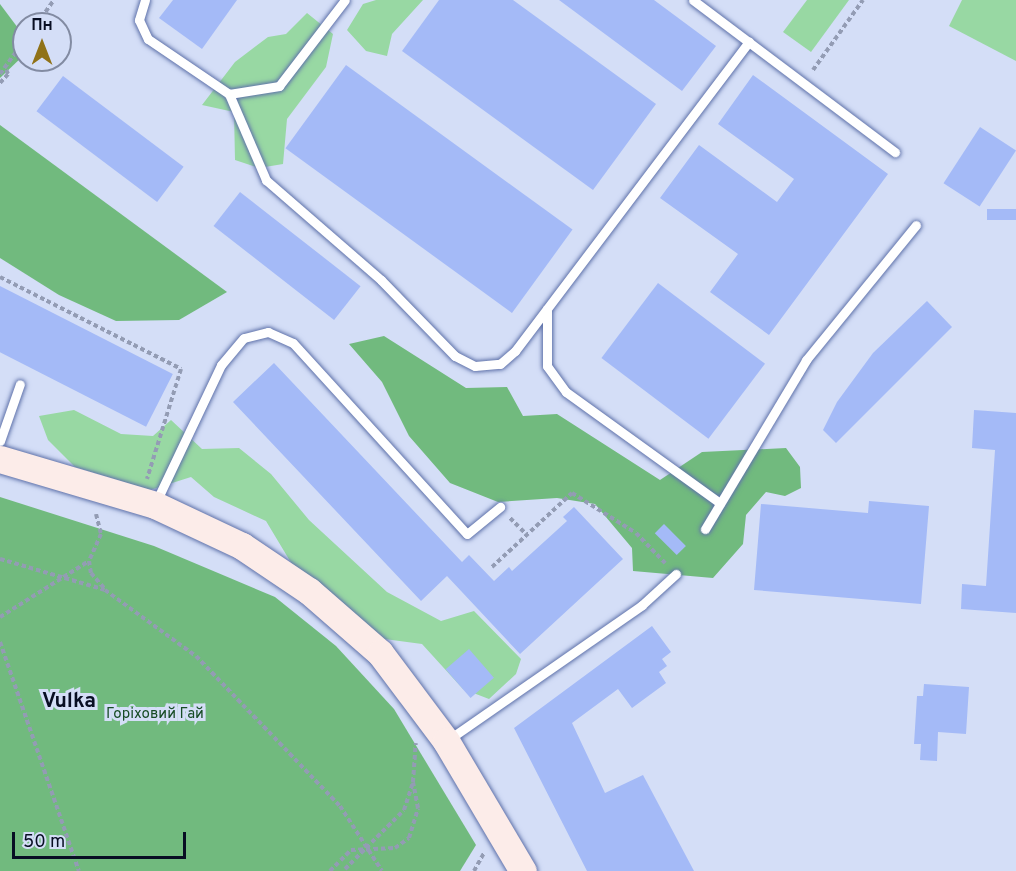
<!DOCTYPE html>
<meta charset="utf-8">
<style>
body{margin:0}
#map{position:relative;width:1016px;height:871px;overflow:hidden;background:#d4def7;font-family:Overpass,sans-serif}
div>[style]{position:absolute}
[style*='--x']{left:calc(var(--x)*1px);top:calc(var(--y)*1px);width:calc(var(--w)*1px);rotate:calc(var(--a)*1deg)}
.green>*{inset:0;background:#98d8a3}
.forest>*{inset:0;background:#71ba7e}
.building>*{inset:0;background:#a4baf7;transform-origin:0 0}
.path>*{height:4px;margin-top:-2px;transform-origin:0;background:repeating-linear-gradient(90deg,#939cb4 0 4.5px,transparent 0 7.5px)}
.roads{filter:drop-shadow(0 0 2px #5f72aa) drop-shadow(0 0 2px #5f72aa)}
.lane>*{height:9px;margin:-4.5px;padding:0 4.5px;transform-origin:4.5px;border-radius:4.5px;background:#fff}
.secondary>*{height:27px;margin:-13.5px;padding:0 13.5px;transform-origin:13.5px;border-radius:13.5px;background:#fcece9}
span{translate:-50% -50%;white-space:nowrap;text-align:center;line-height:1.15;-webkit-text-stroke:6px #d4def7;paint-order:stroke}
.park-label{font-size:15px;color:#174c25}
.district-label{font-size:21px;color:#080e23;font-weight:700}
.north{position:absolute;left:12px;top:12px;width:60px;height:60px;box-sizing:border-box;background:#d4def7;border:2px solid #828ba2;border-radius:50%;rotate:0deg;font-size:16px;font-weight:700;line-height:24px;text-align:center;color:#080e23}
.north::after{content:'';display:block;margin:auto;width:21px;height:27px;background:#907217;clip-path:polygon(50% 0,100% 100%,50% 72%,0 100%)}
.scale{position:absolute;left:12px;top:832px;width:174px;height:27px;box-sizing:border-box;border:3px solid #080e23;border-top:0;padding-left:8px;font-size:18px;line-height:21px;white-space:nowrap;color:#080e23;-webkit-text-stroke:4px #d4def7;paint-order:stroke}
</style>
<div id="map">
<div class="green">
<div style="clip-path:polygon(376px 0,423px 0,392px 34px,387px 56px,366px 51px,347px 30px,363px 4px)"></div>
<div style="clip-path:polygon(807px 0,849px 0,811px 52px,783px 32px)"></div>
<div style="clip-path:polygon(962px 0,1016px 0,1016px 61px,949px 26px)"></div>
<div style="clip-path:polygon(307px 13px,333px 34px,326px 67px,287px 119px,283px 164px,259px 168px,235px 160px,234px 112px,202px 105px,235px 62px,268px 37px,286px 34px)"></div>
<div style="clip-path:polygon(74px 410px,121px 434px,153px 436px,171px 420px,202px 449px,239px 448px,271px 474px,309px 520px,387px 592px,441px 621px,474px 611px,521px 659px,516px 674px,489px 699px,463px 689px,422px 644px,377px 638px,293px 566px,266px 521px,214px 497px,191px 477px,150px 490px,75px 467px,48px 440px,39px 416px)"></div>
</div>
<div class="forest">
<div style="clip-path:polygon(0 4px,24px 36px,24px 55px,0 78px)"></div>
<div style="clip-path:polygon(0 125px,227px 292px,179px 320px,116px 321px,59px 295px,0 258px)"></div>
<div style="clip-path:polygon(384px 336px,466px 388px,507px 387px,523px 416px,557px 414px,660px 480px,702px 452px,786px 448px,800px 467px,801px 488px,785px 496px,766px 492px,746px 515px,743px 544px,713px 578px,633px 571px,632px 548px,595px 504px,557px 498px,498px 502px,450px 483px,409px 436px,382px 382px,349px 344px)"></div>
<div style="clip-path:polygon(0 497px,154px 546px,275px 597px,336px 646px,394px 709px,476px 845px,460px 871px,0 871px)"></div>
</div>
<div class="building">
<div style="clip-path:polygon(173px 0,237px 0,202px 49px,159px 18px)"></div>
<div style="clip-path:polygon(439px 0,513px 0,656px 104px,593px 190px,402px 51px)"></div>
<div style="clip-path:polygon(559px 0,654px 0,716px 46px,682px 91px)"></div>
<div style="left:346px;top:65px;width:280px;height:103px;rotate:36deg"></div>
<div style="clip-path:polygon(753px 75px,888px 174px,769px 335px,710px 292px,738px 254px,660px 198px,699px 145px,777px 202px,794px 179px,718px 124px)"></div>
<div style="left:63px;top:76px;width:151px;height:44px;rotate:37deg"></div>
<div style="left:980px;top:127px;width:43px;height:67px;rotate:33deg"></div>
<div style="left:240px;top:192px;width:153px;height:43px;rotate:38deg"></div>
<div style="left:1016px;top:209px;width:11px;height:29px;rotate:90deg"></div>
<div style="left:658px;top:283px;width:134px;height:94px;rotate:37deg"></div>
<div style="left:0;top:286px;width:194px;height:59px;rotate:27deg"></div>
<div style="clip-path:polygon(927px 301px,952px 327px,836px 443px,823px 430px,837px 402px,873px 353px)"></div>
<div style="clip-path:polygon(274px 363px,462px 562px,469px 555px,494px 581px,509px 567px,512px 571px,567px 521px,563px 517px,574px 507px,623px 559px,520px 654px,447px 576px,421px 601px,233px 402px)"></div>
<div style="clip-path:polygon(974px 410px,1016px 413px,1016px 613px,961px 609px,962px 584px,986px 586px,995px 450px,972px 448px)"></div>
<div style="clip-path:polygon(869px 501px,929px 506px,921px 604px,754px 590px,761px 504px,868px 513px)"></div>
<div style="left:664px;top:524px;width:31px;height:13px;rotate:45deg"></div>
<div style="clip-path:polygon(652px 626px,671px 652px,662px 659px,667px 666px,659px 672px,666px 683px,632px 708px,618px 689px,572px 723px,605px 793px,643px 775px,694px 871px,587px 871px,514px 728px)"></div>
<div style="left:469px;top:649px;width:38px;height:31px;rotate:49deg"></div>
<div style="clip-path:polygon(924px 684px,969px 687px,966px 734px,938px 732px,937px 761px,920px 760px,921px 744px,914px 744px,917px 696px,923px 696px)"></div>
</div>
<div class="path">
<div style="--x:37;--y:24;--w:29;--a:-55"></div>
<div style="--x:813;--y:70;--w:86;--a:-54.5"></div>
<div style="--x:0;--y:74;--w:41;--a:-54"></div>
<div style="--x:0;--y:83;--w:12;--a:-48"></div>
<div style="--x:8;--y:74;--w:8;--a:-113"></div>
<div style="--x:0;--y:277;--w:203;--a:26.9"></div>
<div style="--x:181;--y:369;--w:115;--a:107.2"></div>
<div style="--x:96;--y:514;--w:21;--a:76"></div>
<div style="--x:101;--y:534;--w:30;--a:114"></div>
<div style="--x:89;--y:561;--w:12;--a:81"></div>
<div style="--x:91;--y:573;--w:21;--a:49"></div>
<div style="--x:510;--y:518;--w:23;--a:45"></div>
<div style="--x:0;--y:559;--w:109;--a:16.4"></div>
<div style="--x:105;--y:590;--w:112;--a:36"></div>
<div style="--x:196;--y:656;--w:208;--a:46.2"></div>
<div style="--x:340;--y:806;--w:77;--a:57.1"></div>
<div style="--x:492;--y:567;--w:109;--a:-42.8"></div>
<div style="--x:572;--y:493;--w:75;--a:32"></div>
<div style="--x:636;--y:533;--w:42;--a:46"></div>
<div style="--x:0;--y:617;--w:105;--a:-32.2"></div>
<div style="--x:0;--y:642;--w:242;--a:71"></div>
<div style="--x:345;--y:869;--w:83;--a:-45"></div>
<div style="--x:404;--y:810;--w:28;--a:-72"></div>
<div style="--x:330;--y:871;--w:30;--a:-45"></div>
<div style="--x:351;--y:850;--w:44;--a:-2.6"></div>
<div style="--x:395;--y:848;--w:17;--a:-36"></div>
<div style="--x:409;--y:838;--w:31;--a:-73"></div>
<div style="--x:418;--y:808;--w:26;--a:-101"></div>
<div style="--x:413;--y:782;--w:39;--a:-86"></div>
<div style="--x:474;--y:871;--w:21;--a:-61"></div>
</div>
<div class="roads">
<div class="lane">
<div style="--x:145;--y:0;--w:21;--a:107"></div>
<div style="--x:139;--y:20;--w:21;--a:65"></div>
<div style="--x:148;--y:39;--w:98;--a:34.2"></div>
<div style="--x:229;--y:94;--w:51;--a:-9.1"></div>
<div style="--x:279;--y:86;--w:108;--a:-52.5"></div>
<div style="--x:693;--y:0;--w:253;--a:37"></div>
<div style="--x:229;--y:94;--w:94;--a:66.7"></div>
<div style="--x:266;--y:180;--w:152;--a:41"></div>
<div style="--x:381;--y:280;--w:106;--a:45.8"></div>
<div style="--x:455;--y:356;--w:22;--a:27"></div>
<div style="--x:475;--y:366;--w:25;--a:-5"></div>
<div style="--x:500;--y:364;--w:20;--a:-41"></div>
<div style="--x:515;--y:351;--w:388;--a:-52.9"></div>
<div style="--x:547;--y:309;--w:57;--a:90"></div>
<div style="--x:547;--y:366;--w:32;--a:54"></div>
<div style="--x:566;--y:392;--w:190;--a:35.8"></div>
<div style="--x:0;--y:441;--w:60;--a:-70.7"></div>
<div style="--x:156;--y:502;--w:152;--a:-64.6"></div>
<div style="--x:221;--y:365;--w:35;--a:-50"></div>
<div style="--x:244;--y:338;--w:25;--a:-14"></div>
<div style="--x:268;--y:332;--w:27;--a:24"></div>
<div style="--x:293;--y:343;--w:258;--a:47.7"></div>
<div style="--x:467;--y:534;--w:43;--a:-39.3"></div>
<div style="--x:705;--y:529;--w:197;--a:-59.1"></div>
<div style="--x:806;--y:360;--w:174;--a:-50.8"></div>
<div style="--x:448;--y:740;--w:236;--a:-34.8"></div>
<div style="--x:642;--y:605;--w:46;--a:-42.4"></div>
</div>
<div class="secondary">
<div style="--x:0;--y:459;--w:162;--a:16.5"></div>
<div style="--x:155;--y:505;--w:96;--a:25.2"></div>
<div style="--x:242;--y:546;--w:81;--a:33.9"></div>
<div style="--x:309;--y:591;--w:94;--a:41.1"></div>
<div style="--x:380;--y:653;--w:110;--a:53.1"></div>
<div style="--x:446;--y:741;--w:151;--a:59.4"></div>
</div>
</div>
<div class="park-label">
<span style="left:155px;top:715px">Горіховий Гай</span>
</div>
<div class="district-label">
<span style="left:69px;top:702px">Vulka</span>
</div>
<div class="north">Пн</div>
<div class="scale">50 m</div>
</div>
